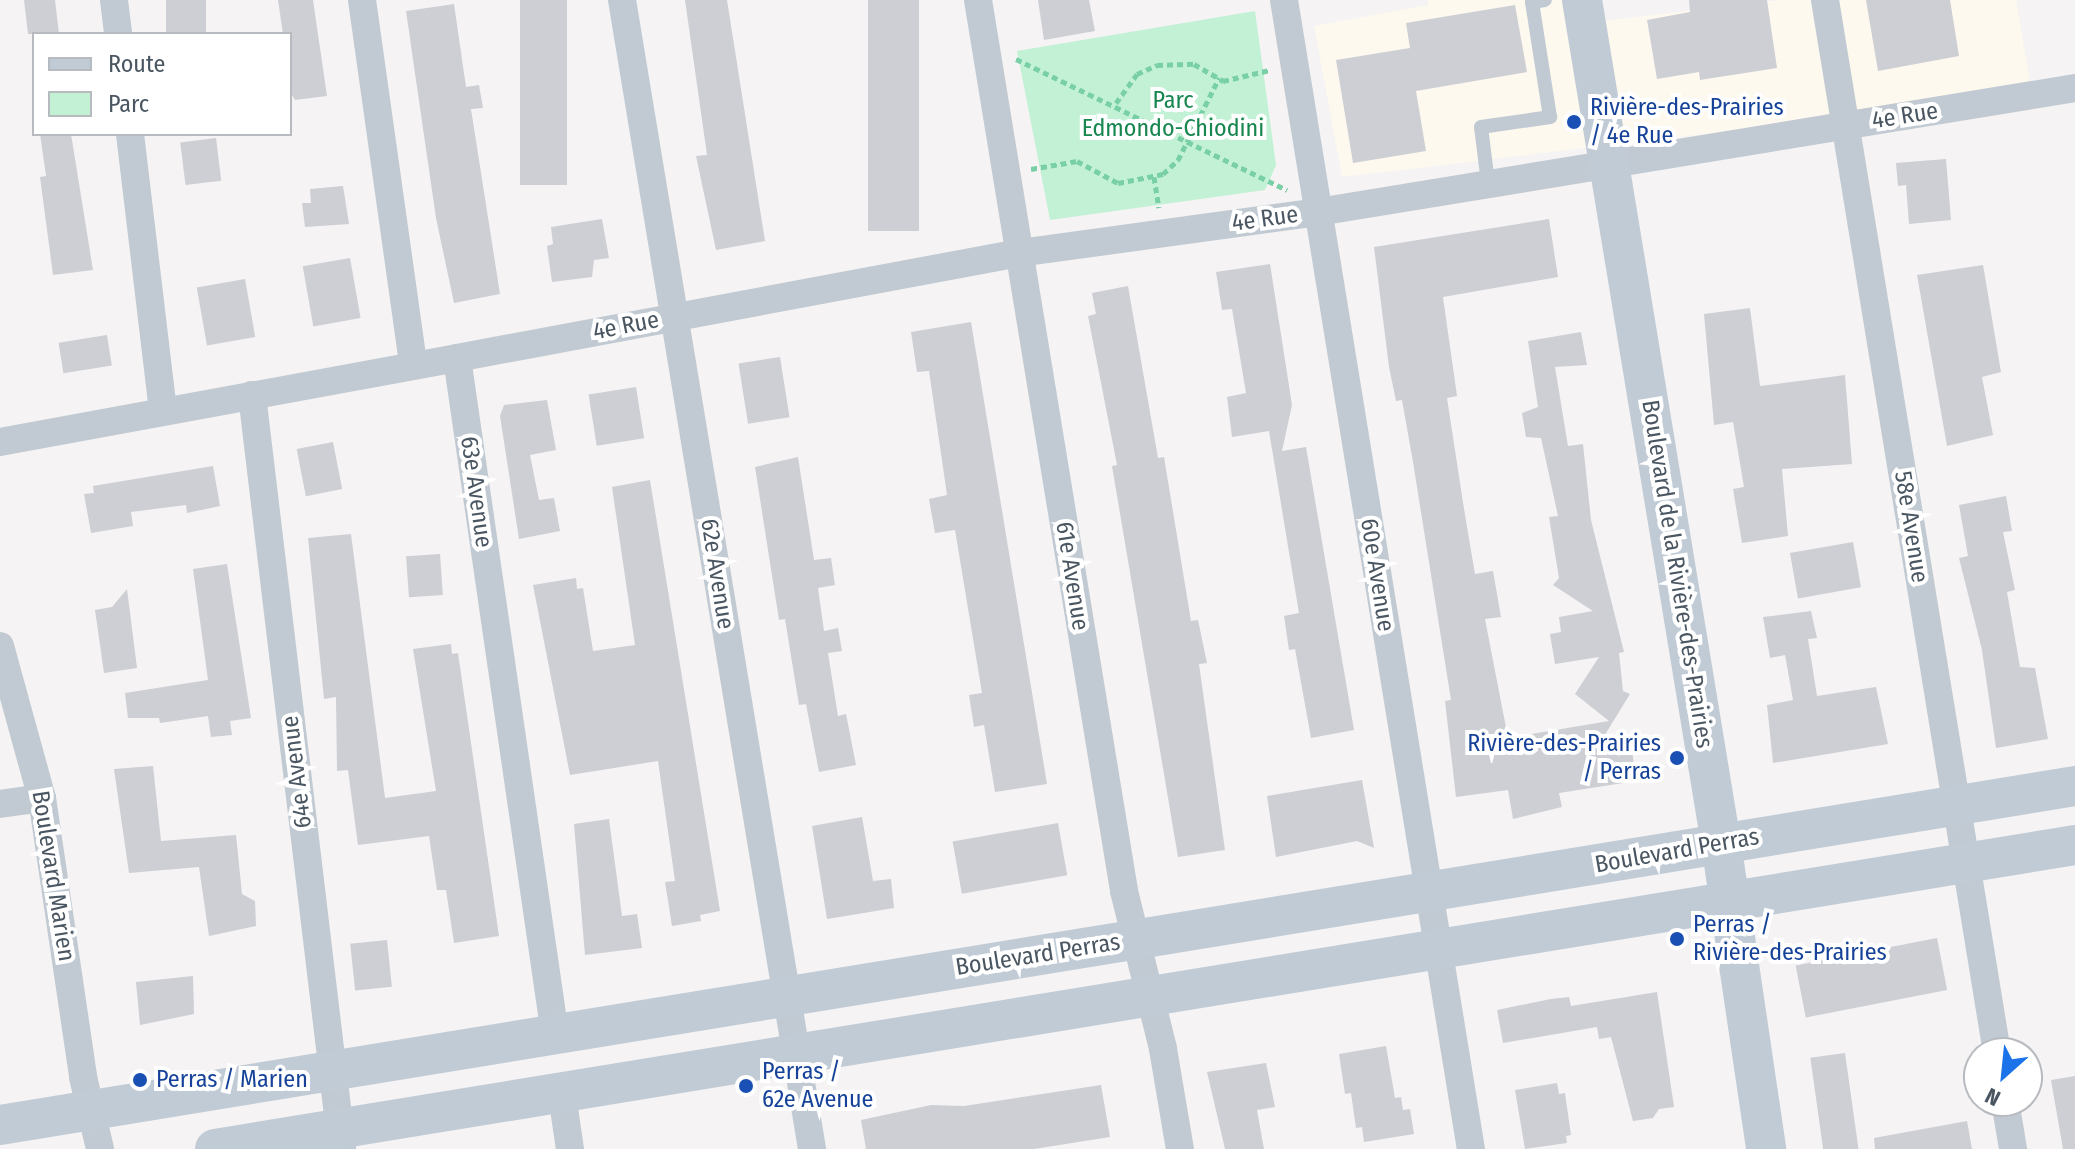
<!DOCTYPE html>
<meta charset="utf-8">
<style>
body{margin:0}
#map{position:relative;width:2075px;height:1149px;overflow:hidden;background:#f5f3f3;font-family:"Fira Sans Condensed",sans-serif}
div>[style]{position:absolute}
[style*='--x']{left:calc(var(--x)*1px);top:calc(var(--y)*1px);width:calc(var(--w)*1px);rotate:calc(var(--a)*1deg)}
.commercial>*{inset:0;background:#fdf9ef}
.green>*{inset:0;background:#c3f1d5}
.building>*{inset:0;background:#cdcfd5;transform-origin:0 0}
.path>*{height:5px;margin-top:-2.5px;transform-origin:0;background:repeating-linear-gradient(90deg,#7ad0a6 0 6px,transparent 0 10px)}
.lane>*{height:14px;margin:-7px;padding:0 7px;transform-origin:7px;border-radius:7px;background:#c1cad2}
.street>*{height:28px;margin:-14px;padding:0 14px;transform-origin:14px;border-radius:14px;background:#c1cad2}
.secondary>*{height:40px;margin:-20px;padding:0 20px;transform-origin:20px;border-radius:20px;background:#c1cbd6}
.dots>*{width:22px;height:22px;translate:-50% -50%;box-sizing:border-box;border:4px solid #fff;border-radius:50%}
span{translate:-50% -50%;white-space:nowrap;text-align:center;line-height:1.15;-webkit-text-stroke:8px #fff;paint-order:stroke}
.park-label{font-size:24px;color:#17864f}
.transit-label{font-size:24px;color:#164399}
.left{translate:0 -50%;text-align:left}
.right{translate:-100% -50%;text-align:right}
.street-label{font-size:24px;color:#4a5661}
.legend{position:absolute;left:32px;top:32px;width:260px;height:104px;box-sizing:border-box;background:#fff;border:2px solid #b7bbc0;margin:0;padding:10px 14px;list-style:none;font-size:24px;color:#4a5661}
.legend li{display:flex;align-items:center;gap:16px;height:40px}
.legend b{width:40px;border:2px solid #b7bbc0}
.north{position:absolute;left:1963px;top:1037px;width:80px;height:80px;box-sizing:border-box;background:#fff;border:2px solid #b7bbc0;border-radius:50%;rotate:207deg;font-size:22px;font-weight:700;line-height:32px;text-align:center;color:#4a5661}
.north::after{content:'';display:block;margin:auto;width:28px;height:36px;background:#1a73e8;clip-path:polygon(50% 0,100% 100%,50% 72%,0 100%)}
</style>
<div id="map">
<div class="commercial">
<div style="clip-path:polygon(1428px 0,1582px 0,1586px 23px,1781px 0,2016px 0,2032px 95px,1342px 177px,1314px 26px,1428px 5px)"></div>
</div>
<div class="green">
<div style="clip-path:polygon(1255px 11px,1276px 165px,1265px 190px,1050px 220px,1017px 51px)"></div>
</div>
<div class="building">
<div style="clip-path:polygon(24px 0,55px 0,59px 34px,28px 34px)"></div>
<div style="left:166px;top:0;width:40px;height:34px"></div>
<div style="clip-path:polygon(278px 0,313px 0,327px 96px,295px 100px,290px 92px,290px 34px,283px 34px)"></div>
<div style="left:520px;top:0;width:47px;height:185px"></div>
<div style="clip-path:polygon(685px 0,727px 0,765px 241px,716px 250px,696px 156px,707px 155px)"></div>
<div style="left:868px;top:0;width:51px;height:231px"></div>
<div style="clip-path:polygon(1038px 0,1089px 0,1095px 31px,1044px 40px)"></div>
<div style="clip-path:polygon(1689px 0,1767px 0,1777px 68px,1700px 80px,1699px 72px,1657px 79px,1647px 20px,1690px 12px)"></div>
<div style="clip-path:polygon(1866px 0,1950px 0,1959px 56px,1878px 71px)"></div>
<div style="clip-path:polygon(454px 4px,466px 87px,479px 85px,483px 108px,471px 109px,500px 294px,454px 303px,436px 218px,406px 11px)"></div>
<div style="clip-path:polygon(1515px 5px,1527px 72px,1416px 91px,1426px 151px,1353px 163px,1336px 60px,1410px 48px,1406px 23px)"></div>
<div style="clip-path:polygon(40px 134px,71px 134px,93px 270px,53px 275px,40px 177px,46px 176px)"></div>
<div style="left:216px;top:138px;width:43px;height:36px;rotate:83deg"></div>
<div style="clip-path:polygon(1946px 159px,1951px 220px,1909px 224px,1906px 185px,1898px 186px,1896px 163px)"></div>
<div style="clip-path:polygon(343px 186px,349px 224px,305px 227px,302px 203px,311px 203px,310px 189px)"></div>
<div style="clip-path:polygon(602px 219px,609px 258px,594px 260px,592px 277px,552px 282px,547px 246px,553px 244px,551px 227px)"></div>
<div style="clip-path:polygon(1549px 219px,1558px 277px,1443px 297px,1457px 396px,1447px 398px,1464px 509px,1475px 574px,1493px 571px,1501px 617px,1485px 619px,1508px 738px,1609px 721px,1575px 694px,1599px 657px,1555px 664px,1550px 634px,1561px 632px,1559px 617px,1593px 611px,1553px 585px,1559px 578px,1549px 517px,1558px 516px,1541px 438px,1526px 437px,1522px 413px,1538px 407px,1528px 341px,1581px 332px,1587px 365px,1555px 367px,1568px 446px,1583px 444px,1591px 520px,1624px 652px,1619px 653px,1623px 691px,1630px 694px,1603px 738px,1630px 734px,1636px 781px,1559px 793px,1562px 807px,1513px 819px,1508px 790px,1456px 797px,1445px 701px,1451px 700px,1413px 462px,1402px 400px,1396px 401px,1389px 367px,1374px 247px)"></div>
<div style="left:350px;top:258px;width:61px;height:48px;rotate:80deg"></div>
<div style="clip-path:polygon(1270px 264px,1292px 405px,1282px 451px,1306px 447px,1354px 730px,1311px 738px,1295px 649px,1289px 650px,1284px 616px,1299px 613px,1269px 431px,1232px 437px,1227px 397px,1246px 393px,1232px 309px,1222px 310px,1216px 272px)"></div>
<div style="clip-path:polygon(1983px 265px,2001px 372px,1982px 377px,1993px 435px,1947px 446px,1917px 275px)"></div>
<div style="left:245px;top:279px;width:59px;height:49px;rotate:80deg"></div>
<div style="clip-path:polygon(1128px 286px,1158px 458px,1164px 457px,1191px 621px,1198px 620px,1207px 663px,1199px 664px,1225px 850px,1178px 857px,1112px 466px,1117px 465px,1088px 316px,1096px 314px,1092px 293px)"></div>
<div style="clip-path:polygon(1750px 308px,1760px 386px,1845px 375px,1852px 464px,1782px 469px,1788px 536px,1742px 543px,1733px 489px,1744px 487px,1733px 422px,1714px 425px,1704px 314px)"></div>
<div style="clip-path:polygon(971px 322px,1047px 784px,995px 792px,984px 725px,974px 727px,969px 695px,982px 693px,955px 530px,935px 533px,929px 499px,947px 495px,929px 371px,917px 372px,911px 332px)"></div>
<div style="left:107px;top:335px;width:31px;height:49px;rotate:81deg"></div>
<div style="left:780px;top:357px;width:61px;height:42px;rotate:81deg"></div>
<div style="left:636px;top:387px;width:52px;height:48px;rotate:81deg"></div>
<div style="clip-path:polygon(547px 400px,556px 450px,530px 455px,539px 500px,554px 498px,560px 531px,519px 539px,500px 416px,504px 405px)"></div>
<div style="left:333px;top:442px;width:48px;height:37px;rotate:79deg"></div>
<div style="clip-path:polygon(798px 457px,814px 560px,831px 558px,835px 585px,818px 588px,824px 631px,838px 628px,842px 651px,828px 653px,838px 716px,846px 714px,856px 765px,819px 772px,806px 704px,799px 705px,785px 619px,779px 620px,755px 467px)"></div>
<div style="clip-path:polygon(213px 466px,220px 506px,187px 513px,186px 505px,131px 512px,133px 526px,91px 533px,84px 494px,94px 493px,93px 486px)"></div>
<div style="clip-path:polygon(650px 480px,720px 911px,700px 915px,701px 921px,672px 926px,665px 882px,675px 881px,658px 761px,570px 775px,533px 585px,576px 578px,577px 589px,583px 588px,593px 651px,635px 645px,612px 487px)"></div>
<div style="clip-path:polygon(2006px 496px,2012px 531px,2003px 532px,2015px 590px,2007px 592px,2020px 667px,2035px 668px,2048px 739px,1996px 748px,1982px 650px,1959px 558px,1968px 556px,1959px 505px)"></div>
<div style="clip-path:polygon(351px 534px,385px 798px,436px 791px,413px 649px,451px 644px,452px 654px,458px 653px,499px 936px,454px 943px,446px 890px,437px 890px,429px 836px,358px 845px,348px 770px,337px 771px,336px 697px,324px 699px,308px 538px)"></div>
<div style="left:1853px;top:542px;width:46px;height:64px;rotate:80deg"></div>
<div style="left:440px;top:554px;width:41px;height:34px;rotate:86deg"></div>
<div style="clip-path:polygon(227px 564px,251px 718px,230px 721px,232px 735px,211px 737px,208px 716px,160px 723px,159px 718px,128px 718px,125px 693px,208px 680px,193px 569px)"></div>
<div style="clip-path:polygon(127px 589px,137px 668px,104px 673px,95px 610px,112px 607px)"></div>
<div style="clip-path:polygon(1811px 611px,1817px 638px,1808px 639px,1817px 696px,1876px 687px,1888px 744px,1773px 763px,1767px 705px,1793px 700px,1785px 655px,1770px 658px,1763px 617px)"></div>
<div style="clip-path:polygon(153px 766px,161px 841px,236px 835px,242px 894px,255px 901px,256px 926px,209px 936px,199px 867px,129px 873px,114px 769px)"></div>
<div style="clip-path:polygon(1362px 780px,1374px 848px,1357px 841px,1276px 857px,1267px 796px)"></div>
<div style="clip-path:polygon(862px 817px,873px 881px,891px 879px,894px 908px,827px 919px,812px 826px)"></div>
<div style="clip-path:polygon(609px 819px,622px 916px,637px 914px,642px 948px,585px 955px,574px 824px)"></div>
<div style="left:1058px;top:823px;width:53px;height:107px;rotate:80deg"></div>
<div style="left:1937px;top:938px;width:53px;height:144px;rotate:79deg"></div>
<div style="left:387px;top:940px;width:47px;height:37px;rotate:84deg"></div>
<div style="clip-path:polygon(193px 976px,194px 1014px,140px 1025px,136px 982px)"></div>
<div style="clip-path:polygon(1657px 992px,1674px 1107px,1659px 1109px,1653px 1118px,1633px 1121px,1611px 1037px,1599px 1039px,1597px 1027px,1503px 1043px,1497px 1010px,1551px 999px,1569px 997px,1571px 1006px)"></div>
<div style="clip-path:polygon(1386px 1046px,1395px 1098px,1401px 1097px,1403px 1110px,1410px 1109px,1414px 1134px,1364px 1142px,1362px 1127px,1356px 1128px,1351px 1093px,1345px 1094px,1339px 1054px)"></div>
<div style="left:1845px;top:1053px;width:97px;height:35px;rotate:82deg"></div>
<div style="clip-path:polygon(1266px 1063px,1275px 1107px,1257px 1110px,1264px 1149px,1225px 1149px,1207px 1072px)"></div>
<div style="clip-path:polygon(2075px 1076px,2075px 1149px,2063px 1149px,2051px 1080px)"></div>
<div style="clip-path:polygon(1557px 1083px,1559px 1094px,1565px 1093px,1571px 1135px,1566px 1136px,1567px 1143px,1525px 1149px,1515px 1090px)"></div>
<div style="clip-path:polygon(1101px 1085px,1110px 1137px,1034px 1149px,866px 1149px,861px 1120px,931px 1105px,964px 1106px)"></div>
<div style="clip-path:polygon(1967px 1121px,1972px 1149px,1875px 1149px,1874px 1138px)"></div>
</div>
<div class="path">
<div style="--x:1016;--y:59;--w:301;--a:25.8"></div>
<div style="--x:1116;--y:103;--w:36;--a:-54"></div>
<div style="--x:1137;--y:74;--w:22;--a:-24"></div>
<div style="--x:1157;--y:65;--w:37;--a:-2"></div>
<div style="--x:1194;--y:64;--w:34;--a:30"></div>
<div style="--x:1223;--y:81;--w:48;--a:-13.2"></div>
<div style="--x:1031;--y:169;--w:47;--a:-9.9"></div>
<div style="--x:1077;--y:161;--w:47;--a:28.2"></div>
<div style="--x:1118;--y:183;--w:46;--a:-11.3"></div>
<div style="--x:1163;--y:174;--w:21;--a:-43"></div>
<div style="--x:1178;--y:160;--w:92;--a:-63.4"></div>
<div style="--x:1154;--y:177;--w:31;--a:81"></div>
</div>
<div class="lane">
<div style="--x:1488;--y:183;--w:56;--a:-97.1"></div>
<div style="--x:1481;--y:127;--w:70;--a:-8.2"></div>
<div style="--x:1550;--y:117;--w:116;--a:-98.9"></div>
<div style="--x:1532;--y:2;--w:13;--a:-9"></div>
</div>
<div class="street">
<div style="--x:114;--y:0;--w:34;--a:83"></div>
<div style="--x:362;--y:0;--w:369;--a:82"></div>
<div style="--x:622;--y:0;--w:1165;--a:80.61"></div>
<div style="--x:978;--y:0;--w:903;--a:80.69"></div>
<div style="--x:1124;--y:891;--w:163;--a:76.1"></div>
<div style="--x:1163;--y:1049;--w:101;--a:80.4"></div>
<div style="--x:1284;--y:0;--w:1164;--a:80.76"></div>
<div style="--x:1825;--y:0;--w:1067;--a:80.72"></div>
<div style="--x:130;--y:134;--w:278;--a:83.2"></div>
<div style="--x:457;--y:358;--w:572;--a:-10.58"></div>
<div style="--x:1019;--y:253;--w:302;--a:-7.8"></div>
<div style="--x:1318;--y:212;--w:767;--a:-9.3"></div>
<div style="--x:252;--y:395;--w:759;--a:83.19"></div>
<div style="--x:0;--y:442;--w:465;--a:-10.4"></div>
<div style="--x:457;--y:358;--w:684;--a:81.76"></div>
<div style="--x:0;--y:646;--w:158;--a:74.6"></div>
<div style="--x:42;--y:798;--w:282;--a:81.6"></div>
<div style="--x:83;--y:1077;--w:74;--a:76.7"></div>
<div style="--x:0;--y:804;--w:42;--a:-8.1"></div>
<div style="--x:562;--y:1095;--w:55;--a:81.6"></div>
<div style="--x:2005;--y:1101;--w:49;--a:80.5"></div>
</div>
<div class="secondary">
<div style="--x:1582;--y:0;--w:854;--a:80.64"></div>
<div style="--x:1721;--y:843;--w:309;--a:81.6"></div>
<div style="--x:0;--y:1125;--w:2103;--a:-9.28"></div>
<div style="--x:215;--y:1149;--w:1885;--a:-9.28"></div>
</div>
<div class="dots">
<div style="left:1574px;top:122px;background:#1a4fb4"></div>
<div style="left:1677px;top:758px;background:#1a4fb4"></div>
<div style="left:1677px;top:939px;background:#1a4fb4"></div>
<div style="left:140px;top:1080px;background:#1a4fb4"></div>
<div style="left:746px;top:1086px;background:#1a4fb4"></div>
</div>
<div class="park-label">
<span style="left:1173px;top:115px">Parc<br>Edmondo-Chiodini</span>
</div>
<div class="transit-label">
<span class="left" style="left:1590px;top:122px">Rivière-des-Prairies<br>/ 4e Rue</span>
<span class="right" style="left:1661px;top:758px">Rivière-des-Prairies<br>/ Perras</span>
<span class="left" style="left:1693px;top:939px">Perras /<br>Rivière-des-Prairies</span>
<span class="left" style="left:762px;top:1086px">Perras /<br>62e Avenue</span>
<span class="left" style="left:156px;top:1080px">Perras / Marien</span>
</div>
<div class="street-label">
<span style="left:1905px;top:116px;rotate:-9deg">4e Rue</span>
<span style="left:1265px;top:219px;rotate:-8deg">4e Rue</span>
<span style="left:626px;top:326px;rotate:-11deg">4e Rue</span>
<span style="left:476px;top:492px;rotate:82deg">63e Avenue</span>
<span style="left:1911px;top:527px;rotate:81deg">58e Avenue</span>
<span style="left:717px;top:574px;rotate:81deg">62e Avenue</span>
<span style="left:1677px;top:574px;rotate:81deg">Boulevard de la Rivière-des-Prairies</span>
<span style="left:1377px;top:575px;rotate:81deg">60e Avenue</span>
<span style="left:1072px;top:576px;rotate:81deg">61e Avenue</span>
<span style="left:297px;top:772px;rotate:-97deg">64e Avenue</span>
<span style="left:1677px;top:851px;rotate:-10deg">Boulevard Perras</span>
<span style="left:53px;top:876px;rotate:81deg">Boulevard Marien</span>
<span style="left:1038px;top:955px;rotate:-9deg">Boulevard Perras</span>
</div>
<ul class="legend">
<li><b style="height:10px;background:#c1cbd6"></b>Route</li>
<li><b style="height:22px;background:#c3f1d5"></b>Parc</li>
</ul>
<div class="north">N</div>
</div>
